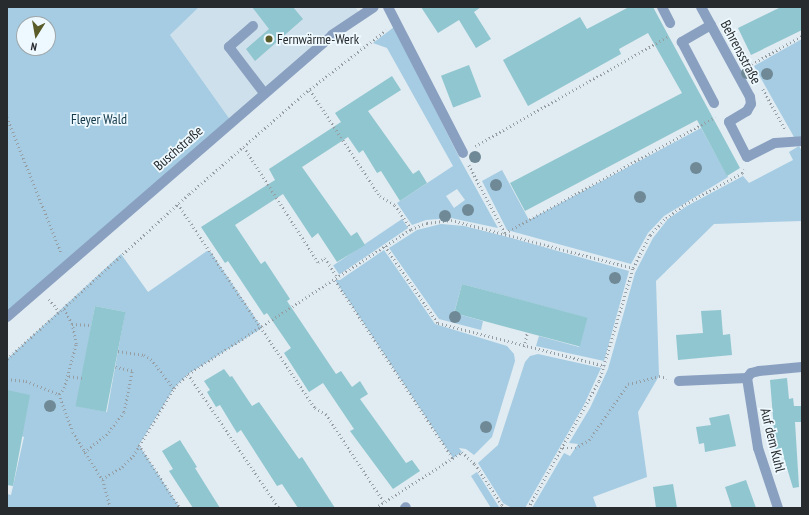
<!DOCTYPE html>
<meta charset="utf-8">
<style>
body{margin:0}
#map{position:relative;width:809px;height:515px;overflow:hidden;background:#e0ebf2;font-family:"PT Sans Narrow",sans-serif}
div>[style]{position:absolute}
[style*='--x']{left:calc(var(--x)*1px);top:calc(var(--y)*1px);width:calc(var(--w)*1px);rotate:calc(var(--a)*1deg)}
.built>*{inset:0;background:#cee0eb}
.green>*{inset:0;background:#a5cce2;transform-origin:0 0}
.building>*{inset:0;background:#90c6cf;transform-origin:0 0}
.path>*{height:2.5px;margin-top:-1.25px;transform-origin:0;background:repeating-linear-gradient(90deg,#969ea3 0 1px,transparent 0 4px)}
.lane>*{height:10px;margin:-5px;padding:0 5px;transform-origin:5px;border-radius:5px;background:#8aa0c0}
.street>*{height:10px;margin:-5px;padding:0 5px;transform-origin:5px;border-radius:5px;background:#8aa0c0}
.trees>*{width:12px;height:12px;margin:-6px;border-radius:50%;background:#708996}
.dots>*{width:11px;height:11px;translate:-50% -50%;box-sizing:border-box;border:2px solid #eef9ff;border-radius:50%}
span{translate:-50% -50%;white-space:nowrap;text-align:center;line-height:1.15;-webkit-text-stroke:3.5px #eef9ff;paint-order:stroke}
.poi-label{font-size:14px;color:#272b2d}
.left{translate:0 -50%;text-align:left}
.street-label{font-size:14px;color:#272b2d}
.park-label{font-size:14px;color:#14394b}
.frame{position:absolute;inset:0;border:8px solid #272b2d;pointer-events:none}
.north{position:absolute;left:16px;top:16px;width:40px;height:40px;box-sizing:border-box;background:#eef9ff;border:1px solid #9ea7ab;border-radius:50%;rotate:191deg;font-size:11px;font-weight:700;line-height:16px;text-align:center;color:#272b2d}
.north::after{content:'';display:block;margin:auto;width:14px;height:18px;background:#595c29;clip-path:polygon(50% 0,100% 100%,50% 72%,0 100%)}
</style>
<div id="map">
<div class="built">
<div style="clip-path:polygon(199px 7px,355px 7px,361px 15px,231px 121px,170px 35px)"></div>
</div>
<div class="green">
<div style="clip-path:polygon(evenodd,7px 7px,199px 7px,170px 35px,231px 121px,7px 317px,7px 7px,24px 24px,48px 24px,48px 48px,24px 48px,24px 24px)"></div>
<div style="clip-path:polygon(evenodd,394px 27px,461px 161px,498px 228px,451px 218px,426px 220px,412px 225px,397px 203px,453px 166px,387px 48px,373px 43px,394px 27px,457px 189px,465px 200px,454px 208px,446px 196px,457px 189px)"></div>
<div style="clip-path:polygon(802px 39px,802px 137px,794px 137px,754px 66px)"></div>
<div style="clip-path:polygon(701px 128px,728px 177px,664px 216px,648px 233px,631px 264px,507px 230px,482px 181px,502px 170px,529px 220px)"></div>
<div style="clip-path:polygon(799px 146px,802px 151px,802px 221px,714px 224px,656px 281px,659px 376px,638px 412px,647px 477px,593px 497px,597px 508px,532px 508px,564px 453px,570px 456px,578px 444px,569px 443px,590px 408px,608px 369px,635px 273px,653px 238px,668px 219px,687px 206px,743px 176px,749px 183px,793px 160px,789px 152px)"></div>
<div style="left:402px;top:219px;width:11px;height:83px;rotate:56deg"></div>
<div style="clip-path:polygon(441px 224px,464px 226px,504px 236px,629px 271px,604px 361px,536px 346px,539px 336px,579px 347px,587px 318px,462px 284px,454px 313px,483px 321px,481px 330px,439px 319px,389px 248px,417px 230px)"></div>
<div style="clip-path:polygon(384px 250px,435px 324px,507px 346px,514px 354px,515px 361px,492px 437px,474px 455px,466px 449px,459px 448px,462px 452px,453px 458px,335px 280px,340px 280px)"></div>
<div style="clip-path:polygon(evenodd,207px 251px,210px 251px,262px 328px,188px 374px,174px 388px,139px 445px,180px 508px,7px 508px,7px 494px,11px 495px,24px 437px,21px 436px,7px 390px,7px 359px,121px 254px,148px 292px,207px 251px,95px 306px,125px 312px,107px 412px,77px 406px,95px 306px)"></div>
<div style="clip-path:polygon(538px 354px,601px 368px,584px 405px,525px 508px,512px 508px,503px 503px,478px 463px,498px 445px,525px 362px,530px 356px)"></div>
<div style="clip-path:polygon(477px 472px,499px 507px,501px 508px,491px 508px,471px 476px)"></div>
</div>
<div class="building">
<div style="clip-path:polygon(252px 7px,293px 7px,303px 19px,255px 61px,246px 49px,269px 29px)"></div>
<div style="clip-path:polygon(421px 7px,481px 7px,474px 12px,491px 39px,476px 48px,459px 20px,438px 33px)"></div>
<div style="clip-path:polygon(629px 7px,653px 7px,740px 168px,727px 176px,697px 120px,525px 211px,510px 183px,682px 93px,648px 33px,619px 49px,621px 54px,528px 106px,503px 60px,580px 17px,587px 29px)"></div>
<div style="clip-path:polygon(781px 7px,802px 7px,802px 30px,751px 55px,738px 28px)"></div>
<div style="left:469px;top:65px;width:34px;height:30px;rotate:69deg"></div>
<div style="clip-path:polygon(392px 76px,401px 90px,368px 111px,413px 174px,419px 170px,427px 183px,400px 201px,381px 171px,377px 173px,363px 150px,359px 153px,348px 137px,302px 167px,351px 236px,357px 232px,365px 245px,337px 262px,318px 233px,312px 238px,283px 194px,235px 225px,261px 264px,265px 261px,290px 299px,287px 301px,336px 374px,341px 371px,352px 387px,360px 381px,368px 394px,360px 399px,406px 463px,412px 460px,420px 471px,393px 489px,350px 431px,354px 429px,323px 383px,309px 392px,284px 353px,291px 348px,267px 313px,264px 315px,228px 261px,225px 263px,201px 227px,275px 180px,269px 169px,341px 122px,335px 113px)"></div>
<div style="left:462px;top:284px;width:130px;height:30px;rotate:15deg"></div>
<div style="left:95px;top:306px;width:31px;height:102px;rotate:11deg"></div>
<div style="clip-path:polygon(721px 310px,723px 335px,730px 334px,732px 355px,678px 360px,676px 335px,703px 333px,701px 311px)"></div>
<div style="clip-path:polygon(224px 369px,230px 377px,232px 376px,252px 406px,259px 402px,299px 459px,302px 457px,335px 508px,298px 508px,282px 484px,277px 486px,241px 430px,237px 433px,220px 405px,216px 407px,207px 392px,210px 390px,204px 381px)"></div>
<div style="clip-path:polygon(787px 378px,789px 399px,793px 398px,794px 406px,802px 406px,802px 422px,795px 422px,799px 487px,793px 488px,783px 455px,776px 455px,770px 380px)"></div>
<div style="clip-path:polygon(7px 390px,30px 395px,13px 486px,7px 485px)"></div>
<div style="clip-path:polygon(729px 414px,736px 446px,705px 452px,704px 443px,699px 444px,696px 427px,711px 425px,709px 418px)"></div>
<div style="clip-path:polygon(180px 440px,197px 467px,195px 468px,220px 508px,193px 508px,169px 471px,173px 469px,162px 451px)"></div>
<div style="clip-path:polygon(746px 480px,756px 508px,732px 508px,725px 487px)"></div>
<div style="clip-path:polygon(673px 484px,677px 508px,656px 508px,653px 487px)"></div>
</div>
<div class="path">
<div style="--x:748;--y:66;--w:62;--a:-29.1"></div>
<div style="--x:763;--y:89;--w:46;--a:61.2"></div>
<div style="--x:310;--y:90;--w:127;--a:56.6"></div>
<div style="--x:380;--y:196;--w:17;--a:31"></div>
<div style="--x:395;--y:205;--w:29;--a:56"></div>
<div style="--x:7;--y:117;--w:145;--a:68.2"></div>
<div style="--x:475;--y:146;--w:221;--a:-29.6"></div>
<div style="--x:244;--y:147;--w:137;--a:57.2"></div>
<div style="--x:318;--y:262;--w:8;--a:-30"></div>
<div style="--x:325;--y:258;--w:24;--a:57"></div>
<div style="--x:469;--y:165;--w:77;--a:62.1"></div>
<div style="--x:505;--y:233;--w:240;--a:-28.9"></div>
<div style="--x:178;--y:204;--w:246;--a:56.1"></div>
<div style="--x:315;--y:408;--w:13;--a:29"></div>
<div style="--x:326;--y:414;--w:105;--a:56.6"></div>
<div style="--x:385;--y:246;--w:93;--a:55.5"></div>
<div style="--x:438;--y:323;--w:172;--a:14.4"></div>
<div style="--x:335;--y:280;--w:214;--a:56.5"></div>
<div style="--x:49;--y:299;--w:16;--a:50"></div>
<div style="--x:72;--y:324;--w:19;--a:3"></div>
<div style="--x:524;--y:347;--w:14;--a:-78"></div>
<div style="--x:118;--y:351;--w:26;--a:9"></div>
<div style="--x:144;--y:355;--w:8;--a:30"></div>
<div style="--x:151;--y:359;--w:37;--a:52"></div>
<div style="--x:7;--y:359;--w:246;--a:-42.2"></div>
<div style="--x:189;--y:194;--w:160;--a:-41"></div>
<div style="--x:310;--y:89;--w:96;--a:-37.8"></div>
<div style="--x:188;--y:374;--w:162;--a:55.8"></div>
<div style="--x:69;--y:376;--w:13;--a:9"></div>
<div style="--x:7;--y:379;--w:19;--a:6"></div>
<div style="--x:26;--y:381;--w:35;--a:22"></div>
<div style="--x:59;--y:394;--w:8;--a:-50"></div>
<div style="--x:64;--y:388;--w:46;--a:-74.7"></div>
<div style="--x:76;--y:344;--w:20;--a:-101"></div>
<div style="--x:72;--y:324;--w:18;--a:-119"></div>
<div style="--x:59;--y:394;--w:40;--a:69.8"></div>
<div style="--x:73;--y:432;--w:55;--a:58.3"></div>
<div style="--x:139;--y:445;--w:75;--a:56.9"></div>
<div style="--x:563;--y:448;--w:12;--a:0"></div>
<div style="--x:575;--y:448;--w:16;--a:-30"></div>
<div style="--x:589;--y:440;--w:68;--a:-55.1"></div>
<div style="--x:628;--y:384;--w:32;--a:-14"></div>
<div style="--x:659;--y:376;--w:8;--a:14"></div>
<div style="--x:84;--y:452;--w:28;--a:-38"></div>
<div style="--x:106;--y:435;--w:29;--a:-52"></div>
<div style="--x:124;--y:412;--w:42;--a:-79"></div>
<div style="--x:132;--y:371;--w:17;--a:-167"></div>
<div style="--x:110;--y:508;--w:30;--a:-105"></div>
<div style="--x:102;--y:479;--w:23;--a:-31"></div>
<div style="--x:122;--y:467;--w:16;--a:-45"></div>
<div style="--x:133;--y:456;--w:79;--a:-58.9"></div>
<div style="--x:174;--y:388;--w:20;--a:-45"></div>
<div style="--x:188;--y:374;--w:266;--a:-33"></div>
<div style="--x:411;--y:229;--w:17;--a:-21"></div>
<div style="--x:427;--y:223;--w:24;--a:-7"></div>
<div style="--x:451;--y:220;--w:188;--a:14.8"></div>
<div style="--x:375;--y:508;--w:103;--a:-32.8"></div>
<div style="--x:462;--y:452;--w:18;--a:43"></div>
<div style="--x:475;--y:464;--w:49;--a:56.6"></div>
<div style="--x:502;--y:505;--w:5;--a:37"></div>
<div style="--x:528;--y:508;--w:145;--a:-60.8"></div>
<div style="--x:599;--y:381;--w:118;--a:-73.3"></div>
<div style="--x:633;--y:268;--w:37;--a:-63"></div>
<div style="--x:650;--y:235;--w:23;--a:-47"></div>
<div style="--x:666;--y:218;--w:24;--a:-36"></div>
<div style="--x:685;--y:204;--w:65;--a:-28.5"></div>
<div style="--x:742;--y:173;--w:4;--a:-63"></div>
</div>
<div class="lane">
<div style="--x:388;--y:7;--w:164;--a:62.8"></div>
<div style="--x:662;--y:7;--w:18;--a:63"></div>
<div style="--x:711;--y:25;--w:34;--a:150"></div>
<div style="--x:682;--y:42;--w:69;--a:62.3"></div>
<div style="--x:253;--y:26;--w:32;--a:139"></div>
<div style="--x:229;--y:47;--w:58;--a:52.7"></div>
<div style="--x:750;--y:97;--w:7;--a:82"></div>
<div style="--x:751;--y:104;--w:8;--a:120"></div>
<div style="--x:747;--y:111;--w:21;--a:149"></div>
<div style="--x:729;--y:122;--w:39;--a:63"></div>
<div style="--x:747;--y:157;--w:31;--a:-27"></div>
<div style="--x:775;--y:143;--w:27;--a:-4"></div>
<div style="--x:679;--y:381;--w:68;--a:-2.5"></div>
</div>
<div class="street">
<div style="--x:701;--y:7;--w:102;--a:61.4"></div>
<div style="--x:7;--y:317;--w:430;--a:-40.9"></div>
<div style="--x:332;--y:35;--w:50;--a:-33.7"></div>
<div style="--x:405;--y:508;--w:1;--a:-45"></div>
<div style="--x:778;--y:508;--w:63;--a:-108.4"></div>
<div style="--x:758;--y:448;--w:71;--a:-98.9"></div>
<div style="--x:747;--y:378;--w:6;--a:-51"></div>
<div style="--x:751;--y:373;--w:8;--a:-14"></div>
<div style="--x:759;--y:371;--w:43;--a:-5.3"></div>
</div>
<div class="trees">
<div style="left:747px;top:73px"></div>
<div style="left:767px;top:74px"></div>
<div style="left:475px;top:157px"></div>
<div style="left:696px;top:168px"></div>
<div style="left:496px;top:185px"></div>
<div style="left:640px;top:197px"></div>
<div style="left:468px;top:210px"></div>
<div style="left:445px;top:216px"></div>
<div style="left:615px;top:278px"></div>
<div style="left:455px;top:317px"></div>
<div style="left:50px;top:406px"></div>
<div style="left:486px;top:427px"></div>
</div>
<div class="dots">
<div style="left:269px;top:39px;background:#595c29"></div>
</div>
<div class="poi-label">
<span class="left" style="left:277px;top:39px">Fernwärme-Werk</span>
</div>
<div class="street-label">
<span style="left:741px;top:52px;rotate:62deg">Behrensstraße</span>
<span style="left:178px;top:148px;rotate:-41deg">Buschstraße</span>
<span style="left:773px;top:440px;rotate:76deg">Auf dem Kuhl</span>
</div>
<div class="park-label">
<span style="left:99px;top:119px">Fleyer Wald</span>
</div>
<div class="frame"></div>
<div class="north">N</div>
</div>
